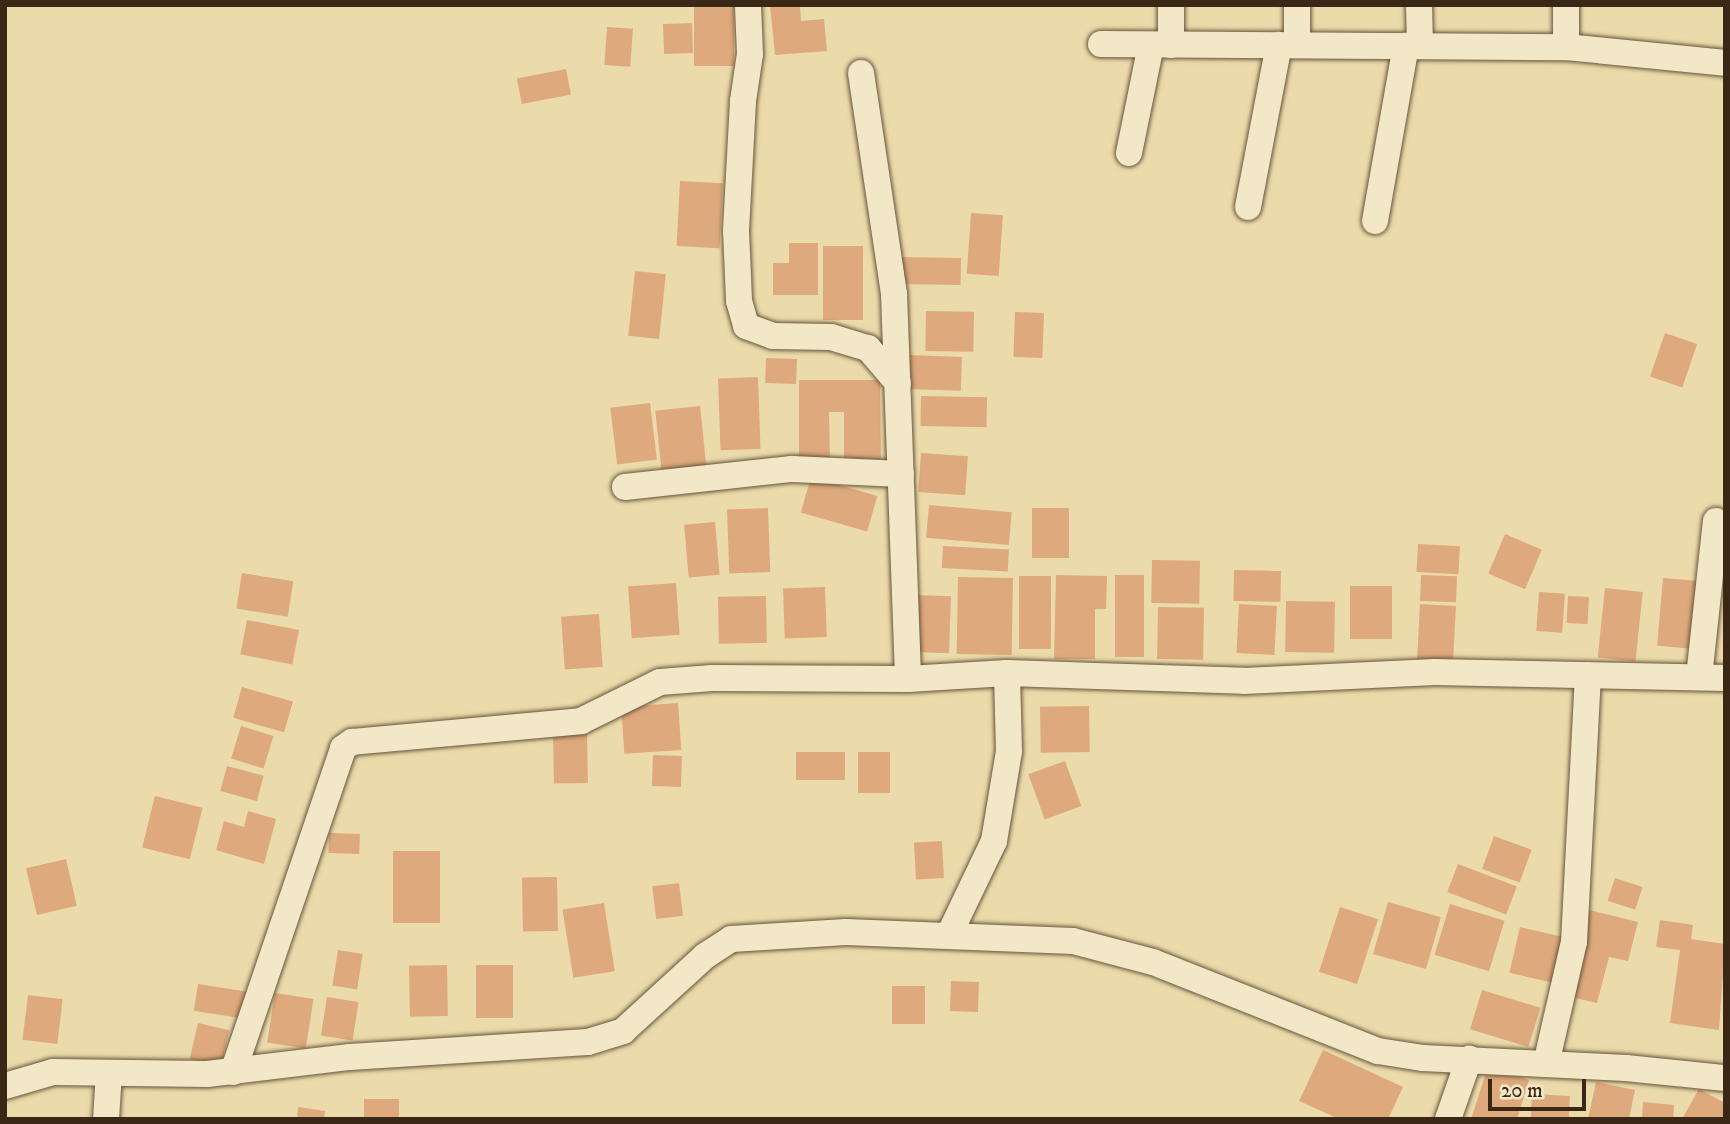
<!DOCTYPE html>
<style>
body{margin:0}
#map{position:relative;width:1730px;height:1124px;overflow:hidden;background:#ebdbab;font-family:"IM FELL DW Pica",serif}
div>[style]{position:absolute}
[style*='--x']{left:calc(var(--x)*1px);top:calc(var(--y)*1px);width:calc(var(--w)*1px);rotate:calc(var(--a)*1deg)}
.building>*{inset:0;background:#dea97c;transform-origin:0 0}
.roads{filter:drop-shadow(0 0 2px #67543b) drop-shadow(0 0 2px #67543b)}
.street>*{height:26px;margin:-13px;padding:0 13px;transform-origin:13px;border-radius:13px;background:#f2e8c8}
span{translate:-50% -50%;white-space:nowrap;text-align:center;line-height:1.15;-webkit-text-stroke:7px #f2e8c8;paint-order:stroke}
.frame{position:absolute;inset:0;border:7px solid #3b2716;pointer-events:none}
.scale{position:absolute;left:1488px;top:1079px;width:98px;height:32px;box-sizing:border-box;border:4px solid #3b2716;border-top:0;padding-left:9px;font-size:21px;line-height:24px;white-space:nowrap;color:#3b2716;-webkit-text-stroke:5px #f2e8c8;paint-order:stroke}
</style>
<div id="map">
<div class="building">
<div style="left:694px;top:5px;width:40px;height:61px"></div>
<div style="clip-path:polygon(770px 5px,800px 5px,801px 21px,824px 19px,827px 51px,775px 55px)"></div>
<div style="left:692px;top:23px;width:30px;height:29px;rotate:88deg"></div>
<div style="left:607px;top:27px;width:26px;height:38px;rotate:4deg"></div>
<div style="left:566px;top:69px;width:26px;height:50px;rotate:79deg"></div>
<div style="left:680px;top:181px;width:43px;height:65px;rotate:3deg"></div>
<div style="left:971px;top:213px;width:32px;height:61px;rotate:4deg"></div>
<div style="clip-path:polygon(789px 243px,818px 243px,818px 295px,773px 295px,773px 263px,789px 263px)"></div>
<div style="left:823px;top:246px;width:40px;height:74px"></div>
<div style="left:901px;top:257px;width:60px;height:27px;rotate:1deg"></div>
<div style="left:635px;top:271px;width:31px;height:65px;rotate:6deg"></div>
<div style="left:926px;top:311px;width:48px;height:40px;rotate:1deg"></div>
<div style="left:1015px;top:312px;width:29px;height:45px;rotate:2deg"></div>
<div style="left:1665px;top:333px;width:34px;height:46px;rotate:19deg"></div>
<div style="left:908px;top:355px;width:54px;height:34px;rotate:2deg"></div>
<div style="left:766px;top:358px;width:31px;height:25px;rotate:2deg"></div>
<div style="left:758px;top:377px;width:72px;height:40px;rotate:88deg"></div>
<div style="clip-path:polygon(799px 380px,880px 380px,881px 459px,844px 459px,844px 412px,829px 412px,830px 460px,799px 460px)"></div>
<div style="left:921px;top:396px;width:66px;height:30px;rotate:1deg"></div>
<div style="left:650px;top:403px;width:57px;height:40px;rotate:83deg"></div>
<div style="left:700px;top:406px;width:60px;height:45px;rotate:84deg"></div>
<div style="left:921px;top:453px;width:47px;height:39px;rotate:4deg"></div>
<div style="left:811px;top:477px;width:69px;height:37px;rotate:16deg"></div>
<div style="left:929px;top:505px;width:83px;height:33px;rotate:5deg"></div>
<div style="left:768px;top:508px;width:64px;height:41px;rotate:88deg"></div>
<div style="left:1032px;top:508px;width:37px;height:50px"></div>
<div style="left:715px;top:522px;width:53px;height:31px;rotate:85deg"></div>
<div style="left:1505px;top:534px;width:40px;height:43px;rotate:23deg"></div>
<div style="left:1418px;top:544px;width:42px;height:28px;rotate:3deg"></div>
<div style="left:943px;top:546px;width:66px;height:22px;rotate:3deg"></div>
<div style="left:1152px;top:560px;width:48px;height:43px;rotate:1deg"></div>
<div style="left:1234px;top:570px;width:47px;height:31px;rotate:1deg"></div>
<div style="left:242px;top:573px;width:52px;height:36px;rotate:9deg"></div>
<div style="clip-path:polygon(1056px 575px,1107px 576px,1106px 609px,1095px 609px,1095px 659px,1054px 659px)"></div>
<div style="left:1115px;top:575px;width:29px;height:82px"></div>
<div style="left:1421px;top:575px;width:36px;height:26px;rotate:2deg"></div>
<div style="left:1019px;top:576px;width:32px;height:73px"></div>
<div style="left:958px;top:577px;width:55px;height:77px;rotate:1deg"></div>
<div style="left:1663px;top:578px;width:38px;height:68px;rotate:5deg"></div>
<div style="left:676px;top:583px;width:52px;height:48px;rotate:86deg"></div>
<div style="left:1350px;top:586px;width:42px;height:53px"></div>
<div style="left:825px;top:587px;width:50px;height:42px;rotate:88deg"></div>
<div style="left:1605px;top:588px;width:38px;height:70px;rotate:6deg"></div>
<div style="left:1539px;top:592px;width:26px;height:39px;rotate:4deg"></div>
<div style="left:914px;top:595px;width:37px;height:57px;rotate:2deg"></div>
<div style="left:766px;top:596px;width:47px;height:48px;rotate:89deg"></div>
<div style="left:1568px;top:596px;width:21px;height:27px;rotate:3deg"></div>
<div style="left:1286px;top:601px;width:49px;height:51px;rotate:1deg"></div>
<div style="left:1239px;top:604px;width:38px;height:49px;rotate:3deg"></div>
<div style="left:1420px;top:604px;width:36px;height:55px;rotate:3deg"></div>
<div style="left:1158px;top:607px;width:46px;height:52px;rotate:1deg"></div>
<div style="left:599px;top:614px;width:53px;height:38px;rotate:86deg"></div>
<div style="left:247px;top:620px;width:53px;height:35px;rotate:11deg"></div>
<div style="left:242px;top:687px;width:53px;height:32px;rotate:16deg"></div>
<div style="left:678px;top:703px;width:47px;height:57px;rotate:86deg"></div>
<div style="left:1089px;top:706px;width:46px;height:49px;rotate:89deg"></div>
<div style="left:241px;top:726px;width:34px;height:34px;rotate:17deg"></div>
<div style="left:587px;top:732px;width:51px;height:34px;rotate:89deg"></div>
<div style="left:845px;top:752px;width:28px;height:49px;rotate:90deg"></div>
<div style="left:858px;top:752px;width:32px;height:41px"></div>
<div style="left:653px;top:755px;width:29px;height:31px;rotate:2deg"></div>
<div style="left:1065px;top:761px;width:48px;height:39px;rotate:70deg"></div>
<div style="left:227px;top:766px;width:38px;height:26px;rotate:15deg"></div>
<div style="left:155px;top:796px;width:49px;height:53px;rotate:14deg"></div>
<div style="clip-path:polygon(248px 811px,276px 819px,264px 864px,216px 850px,224px 821px,244px 827px)"></div>
<div style="left:329px;top:833px;width:31px;height:20px;rotate:2deg"></div>
<div style="left:1494px;top:836px;width:40px;height:35px;rotate:20deg"></div>
<div style="left:942px;top:841px;width:37px;height:28px;rotate:87deg"></div>
<div style="left:393px;top:851px;width:47px;height:72px"></div>
<div style="left:66px;top:859px;width:48px;height:41px;rotate:77deg"></div>
<div style="left:1458px;top:864px;width:63px;height:30px;rotate:21deg"></div>
<div style="left:557px;top:877px;width:54px;height:35px;rotate:89deg"></div>
<div style="left:1615px;top:878px;width:29px;height:24px;rotate:18deg"></div>
<div style="left:679px;top:883px;width:33px;height:27px;rotate:83deg"></div>
<div style="left:1388px;top:902px;width:55px;height:54px;rotate:16deg"></div>
<div style="left:604px;top:903px;width:69px;height:42px;rotate:81deg"></div>
<div style="left:1450px;top:904px;width:57px;height:53px;rotate:17deg"></div>
<div style="left:1340px;top:907px;width:40px;height:68px;rotate:18deg"></div>
<div style="clip-path:polygon(1585px 909px,1638px 922px,1628px 961px,1609px 957px,1597px 1003px,1563px 995px)"></div>
<div style="clip-path:polygon(1660px 920px,1693px 925px,1691px 939px,1725px 944px,1719px 1030px,1670px 1023px,1680px 950px,1656px 947px)"></div>
<div style="left:1520px;top:927px;width:48px;height:47px;rotate:13deg"></div>
<div style="left:338px;top:950px;width:25px;height:36px;rotate:9deg"></div>
<div style="left:447px;top:965px;width:51px;height:38px;rotate:89deg"></div>
<div style="left:476px;top:965px;width:37px;height:53px"></div>
<div style="left:951px;top:981px;width:28px;height:30px;rotate:2deg"></div>
<div style="left:198px;top:984px;width:50px;height:27px;rotate:9deg"></div>
<div style="left:892px;top:986px;width:33px;height:38px"></div>
<div style="left:1482px;top:990px;width:61px;height:41px;rotate:17deg"></div>
<div style="left:275px;top:993px;width:39px;height:50px;rotate:9deg"></div>
<div style="left:28px;top:995px;width:35px;height:45px;rotate:7deg"></div>
<div style="left:327px;top:997px;width:32px;height:39px;rotate:9deg"></div>
<div style="left:198px;top:1023px;width:32px;height:37px;rotate:13deg"></div>
<div style="clip-path:polygon(1323px 1050px,1403px 1087px,1388px 1119px,1339px 1119px,1299px 1101px)"></div>
<div style="clip-path:polygon(1488px 1067px,1529px 1080px,1517px 1119px,1471px 1119px)"></div>
<div style="clip-path:polygon(1596px 1082px,1635px 1090px,1629px 1119px,1588px 1119px)"></div>
<div style="clip-path:polygon(1699px 1089px,1725px 1103px,1725px 1119px,1682px 1119px)"></div>
<div style="left:1532px;top:1094px;width:38px;height:25px;rotate:3deg"></div>
<div style="left:364px;top:1099px;width:35px;height:20px"></div>
<div style="clip-path:polygon(1643px 1102px,1674px 1105px,1673px 1119px,1642px 1119px)"></div>
<div style="clip-path:polygon(298px 1107px,325px 1111px,324px 1119px,297px 1119px)"></div>
</div>
<div class="roads">
<div class="street">
<div style="--x:748;--y:5;--w:49;--a:87.7"></div>
<div style="--x:750;--y:54;--w:48;--a:98.5"></div>
<div style="--x:743;--y:101;--w:130;--a:93.1"></div>
<div style="--x:736;--y:231;--w:70;--a:87.5"></div>
<div style="--x:739;--y:301;--w:26;--a:74"></div>
<div style="--x:746;--y:326;--w:29;--a:20"></div>
<div style="--x:773;--y:336;--w:58;--a:1"></div>
<div style="--x:831;--y:337;--w:39;--a:17"></div>
<div style="--x:868;--y:348;--w:46;--a:49.4"></div>
<div style="--x:1297;--y:5;--w:40;--a:90"></div>
<div style="--x:1419;--y:5;--w:41;--a:88.6"></div>
<div style="--x:1566;--y:5;--w:42;--a:90"></div>
<div style="--x:1566;--y:47;--w:160;--a:5.7"></div>
<div style="--x:1101;--y:44;--w:465;--a:0.4"></div>
<div style="--x:1171;--y:45;--w:40;--a:-90"></div>
<div style="--x:861;--y:73;--w:223;--a:81.5"></div>
<div style="--x:894;--y:294;--w:385;--a:87.9"></div>
<div style="--x:1129;--y:153;--w:110;--a:-78.5"></div>
<div style="--x:1248;--y:207;--w:165;--a:-79.2"></div>
<div style="--x:1375;--y:221;--w:178;--a:-80"></div>
<div style="--x:625;--y:487;--w:168;--a:-6.2"></div>
<div style="--x:792;--y:469;--w:109;--a:2.6"></div>
<div style="--x:1699;--y:677;--w:157;--a:-83.8"></div>
<div style="--x:949;--y:935;--w:104;--a:-64.4"></div>
<div style="--x:994;--y:841;--w:91;--a:-80.5"></div>
<div style="--x:1009;--y:751;--w:78;--a:-91.5"></div>
<div style="--x:1546;--y:1064;--w:125;--a:-77.1"></div>
<div style="--x:1574;--y:942;--w:267;--a:-87"></div>
<div style="--x:233;--y:1072;--w:342;--a:-71.2"></div>
<div style="--x:343;--y:748;--w:11;--a:-34"></div>
<div style="--x:352;--y:742;--w:230;--a:-5.2"></div>
<div style="--x:581;--y:721;--w:88;--a:-26.3"></div>
<div style="--x:660;--y:682;--w:52;--a:-4.4"></div>
<div style="--x:712;--y:678;--w:196;--a:0.3"></div>
<div style="--x:908;--y:679;--w:99;--a:-3.5"></div>
<div style="--x:1007;--y:673;--w:237;--a:1.9"></div>
<div style="--x:1244;--y:681;--w:191;--a:-2.7"></div>
<div style="--x:1435;--y:672;--w:290;--a:1.2"></div>
<div style="--x:5;--y:1086;--w:50;--a:-16.3"></div>
<div style="--x:53;--y:1072;--w:154;--a:0.7"></div>
<div style="--x:207;--y:1074;--w:144;--a:-6.8"></div>
<div style="--x:350;--y:1057;--w:238;--a:-3.6"></div>
<div style="--x:588;--y:1042;--w:37;--a:-17"></div>
<div style="--x:623;--y:1031;--w:111;--a:-42.4"></div>
<div style="--x:705;--y:956;--w:31;--a:-33"></div>
<div style="--x:731;--y:939;--w:115;--a:-3.5"></div>
<div style="--x:846;--y:932;--w:227;--a:2.3"></div>
<div style="--x:1073;--y:941;--w:83;--a:14.7"></div>
<div style="--x:1153;--y:962;--w:242;--a:21.6"></div>
<div style="--x:1378;--y:1051;--w:46;--a:8.8"></div>
<div style="--x:1423;--y:1058;--w:203;--a:2.8"></div>
<div style="--x:1626;--y:1068;--w:100;--a:5.8"></div>
<div style="--x:106;--y:1119;--w:46;--a:-86.3"></div>
<div style="--x:1448;--y:1119;--w:64;--a:-70.7"></div>
</div>
</div>
<div class="frame"></div>
<div class="scale">20 m</div>
</div>
